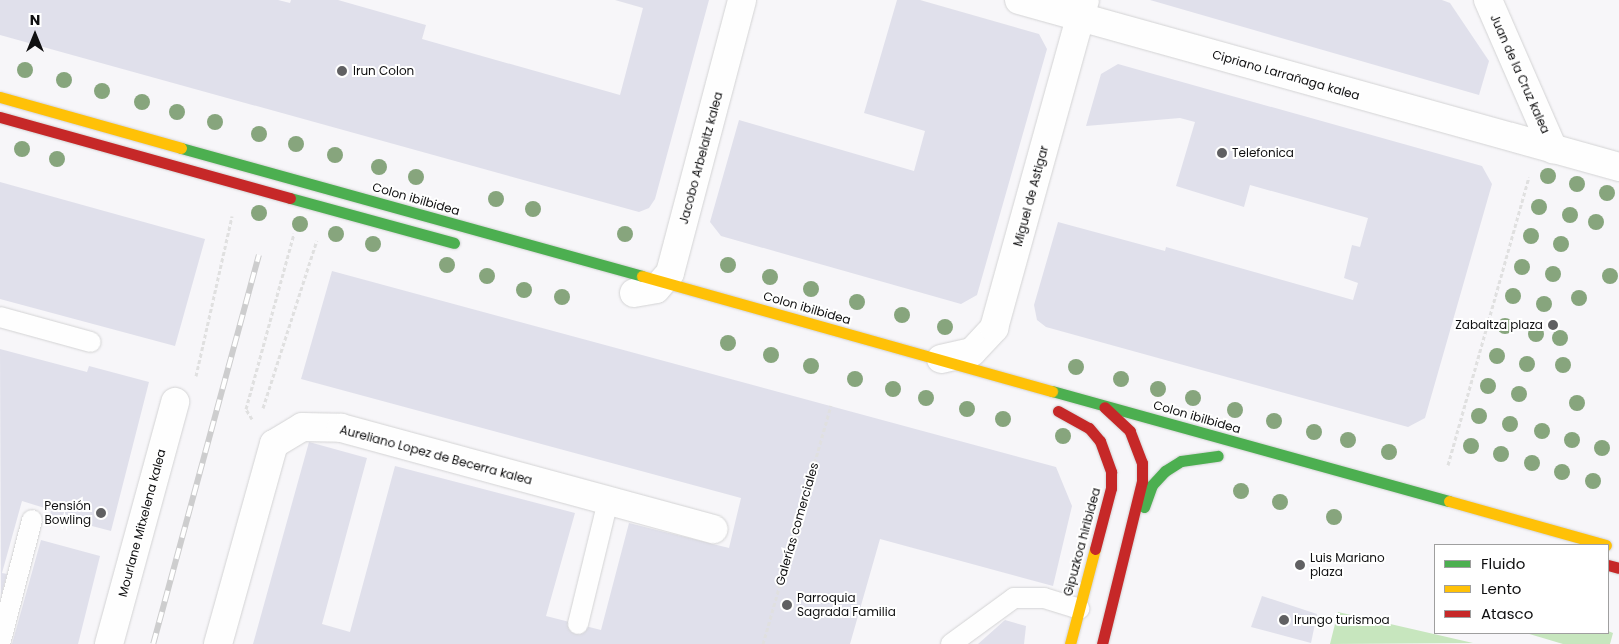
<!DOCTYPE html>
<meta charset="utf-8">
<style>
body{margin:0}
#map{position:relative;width:1619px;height:644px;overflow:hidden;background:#f7f6f9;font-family:Poppins,sans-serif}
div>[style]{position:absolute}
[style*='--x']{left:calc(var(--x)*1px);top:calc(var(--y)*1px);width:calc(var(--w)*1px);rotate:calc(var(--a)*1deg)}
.green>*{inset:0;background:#c7e6be}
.building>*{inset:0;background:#e0e0eb}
.path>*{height:3px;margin-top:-1.5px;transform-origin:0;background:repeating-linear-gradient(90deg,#e0e0e0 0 4px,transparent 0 6.5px)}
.roads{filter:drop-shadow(0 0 1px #d3d3d4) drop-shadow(0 0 1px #d3d3d4)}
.lane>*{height:20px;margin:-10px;padding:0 10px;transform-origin:10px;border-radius:10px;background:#fefefe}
.street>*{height:28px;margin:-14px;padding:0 14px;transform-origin:14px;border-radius:14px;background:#fefefe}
.fast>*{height:11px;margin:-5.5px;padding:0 5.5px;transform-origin:5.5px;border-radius:5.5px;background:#4caf50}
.slow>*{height:11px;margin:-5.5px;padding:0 5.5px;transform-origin:5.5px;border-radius:5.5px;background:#ffc107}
.jam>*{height:11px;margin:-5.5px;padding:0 5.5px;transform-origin:5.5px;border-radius:5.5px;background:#c62828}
.rail>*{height:5.5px;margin-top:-2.75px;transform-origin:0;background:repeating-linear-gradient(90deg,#fff 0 11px,#cdcdce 0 22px);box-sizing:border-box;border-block:1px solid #cdcdce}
.trees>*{width:16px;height:16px;margin:-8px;border-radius:50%;background:#87a57d}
.dots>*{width:14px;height:14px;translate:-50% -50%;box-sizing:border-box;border:2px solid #fff;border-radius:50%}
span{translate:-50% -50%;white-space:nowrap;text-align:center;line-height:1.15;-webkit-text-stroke:4px #fff;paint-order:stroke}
.poi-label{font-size:12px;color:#0f0f10}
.left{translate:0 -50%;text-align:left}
.right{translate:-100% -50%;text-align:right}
.street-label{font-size:12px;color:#0f0f10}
.legend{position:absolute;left:1434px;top:544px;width:175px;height:90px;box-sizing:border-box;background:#fff;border:1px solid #9f9f9f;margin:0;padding:6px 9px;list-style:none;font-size:15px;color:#0f0f10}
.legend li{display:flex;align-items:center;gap:10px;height:25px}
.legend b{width:25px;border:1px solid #9f9f9f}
.north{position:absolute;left:10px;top:10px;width:50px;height:50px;-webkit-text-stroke:4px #fff;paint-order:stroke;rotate:0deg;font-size:14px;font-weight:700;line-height:20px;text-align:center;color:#0f0f10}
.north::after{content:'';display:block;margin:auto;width:18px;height:22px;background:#0f0f10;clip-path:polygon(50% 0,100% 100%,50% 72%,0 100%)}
</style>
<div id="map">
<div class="green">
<div style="clip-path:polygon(1338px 612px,1473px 643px,1330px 644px)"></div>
<div style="clip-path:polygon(1608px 631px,1613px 633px,1610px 644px,1563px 644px,1526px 633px)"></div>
</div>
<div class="building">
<div style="clip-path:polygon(0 0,278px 0,290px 3px,291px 0,338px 0,426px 25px,422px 39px,620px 95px,643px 8px,615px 0,709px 0,655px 199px,649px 208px,639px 212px,0 35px)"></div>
<div style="clip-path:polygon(897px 0,920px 0,1039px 34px,1047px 49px,977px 295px,961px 304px,721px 236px,710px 222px,739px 120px,914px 171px,925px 131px,864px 113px)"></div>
<div style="clip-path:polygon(1150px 0,1442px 0,1450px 3px,1489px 61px,1479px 95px)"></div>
<div style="clip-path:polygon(1118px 64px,1482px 166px,1492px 184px,1425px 418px,1408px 427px,1046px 327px,1037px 320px,1034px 305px,1058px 222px,1165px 251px,1166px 247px,1353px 300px,1358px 283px,1344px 278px,1352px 245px,1360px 247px,1368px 218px,1250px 185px,1244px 207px,1176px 186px,1195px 122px,1180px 118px,1086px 126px,1101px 74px)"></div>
<div style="clip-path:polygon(0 182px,205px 239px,175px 346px,0 299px)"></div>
<div style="clip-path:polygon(332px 271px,1056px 467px,1072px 506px,1053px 586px,880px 539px,850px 644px,253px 644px,309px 442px,367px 458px,322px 624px,350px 632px,395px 466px,575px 513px,546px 616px,601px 630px,629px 523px,729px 548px,741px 498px,301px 379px)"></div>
<div style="clip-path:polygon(0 349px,87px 372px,89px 366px,149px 382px,111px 531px,50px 515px,51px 510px,22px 501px,2px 573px,7px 574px,1px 596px)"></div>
<div style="clip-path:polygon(41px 540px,100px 556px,78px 644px,12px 644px)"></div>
<div style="clip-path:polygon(1262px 596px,1317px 614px,1311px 643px,1251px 627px)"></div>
<div style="clip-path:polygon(1005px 620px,1026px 626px,1024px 644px,978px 644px)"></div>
</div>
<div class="path">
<div style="--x:196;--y:376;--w:164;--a:-77.3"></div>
<div style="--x:263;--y:408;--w:176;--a:-72.2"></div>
<div style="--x:252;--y:419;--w:12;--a:-121"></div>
<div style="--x:246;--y:409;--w:182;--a:-74.7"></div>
<div style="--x:1448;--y:465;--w:299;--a:-74.3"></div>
<div style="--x:763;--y:644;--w:248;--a:-74.1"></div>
</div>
<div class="roads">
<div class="lane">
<div style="--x:0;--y:317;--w:94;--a:15.4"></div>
<div style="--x:578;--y:624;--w:127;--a:-76.3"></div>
<div style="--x:0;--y:644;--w:128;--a:-75.5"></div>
<div style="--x:951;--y:644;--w:78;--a:-36.1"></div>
<div style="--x:1014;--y:598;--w:30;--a:0"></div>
<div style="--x:1044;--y:598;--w:37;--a:17"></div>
</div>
<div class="street">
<div style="--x:1019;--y:0;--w:623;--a:15.55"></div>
<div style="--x:1488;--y:0;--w:163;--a:66.4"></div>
<div style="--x:634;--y:293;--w:22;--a:-10"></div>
<div style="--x:656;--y:289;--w:21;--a:-49"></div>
<div style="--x:670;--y:273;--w:282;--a:-75.2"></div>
<div style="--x:941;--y:359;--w:32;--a:-13"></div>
<div style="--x:972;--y:352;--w:33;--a:-47"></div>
<div style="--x:994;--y:328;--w:340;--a:-74.5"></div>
<div style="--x:109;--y:644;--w:251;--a:-74.7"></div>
<div style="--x:218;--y:644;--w:208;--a:-74.4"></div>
<div style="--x:274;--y:444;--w:33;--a:-31"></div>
<div style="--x:302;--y:427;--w:39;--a:1"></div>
<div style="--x:341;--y:428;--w:386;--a:15.2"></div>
</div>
<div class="fast">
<div style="--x:181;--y:148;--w:478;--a:15.5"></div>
<div style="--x:290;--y:198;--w:170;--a:15.3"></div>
<div style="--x:1052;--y:391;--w:412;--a:15.5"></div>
<div style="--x:1144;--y:507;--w:23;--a:-70"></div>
<div style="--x:1152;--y:485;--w:19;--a:-47"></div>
<div style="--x:1165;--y:471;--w:19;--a:-32"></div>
<div style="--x:1181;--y:461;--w:37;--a:-8"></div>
</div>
<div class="slow">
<div style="--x:0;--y:97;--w:188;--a:15.7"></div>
<div style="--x:642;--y:276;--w:426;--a:15.7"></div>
<div style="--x:1449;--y:501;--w:163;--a:15.7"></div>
<div style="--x:1070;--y:644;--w:98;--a:-75.3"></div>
</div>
<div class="jam">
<div style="--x:0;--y:117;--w:301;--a:15.6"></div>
<div style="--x:1058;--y:411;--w:35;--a:29"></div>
<div style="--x:1089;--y:428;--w:17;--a:50"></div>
<div style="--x:1100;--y:441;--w:33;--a:70"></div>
<div style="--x:1111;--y:472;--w:16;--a:90"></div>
<div style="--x:1111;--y:488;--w:63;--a:104.7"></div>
<div style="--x:1608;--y:565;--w:11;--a:15"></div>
<div style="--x:1102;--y:644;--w:168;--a:-76.2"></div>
<div style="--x:1142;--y:481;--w:18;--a:-90"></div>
<div style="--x:1142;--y:463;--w:34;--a:-111"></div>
<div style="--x:1130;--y:431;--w:35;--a:-137"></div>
</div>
</div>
<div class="rail">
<div style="--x:153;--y:644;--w:403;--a:-74.8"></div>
</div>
<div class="trees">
<div style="left:25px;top:70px"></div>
<div style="left:64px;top:80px"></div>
<div style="left:102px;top:91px"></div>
<div style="left:142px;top:102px"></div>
<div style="left:177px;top:112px"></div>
<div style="left:215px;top:122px"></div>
<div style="left:259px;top:134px"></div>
<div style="left:296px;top:144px"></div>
<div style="left:22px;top:149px"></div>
<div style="left:335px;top:155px"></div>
<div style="left:57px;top:159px"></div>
<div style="left:379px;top:167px"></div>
<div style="left:1548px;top:176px"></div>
<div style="left:416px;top:177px"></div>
<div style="left:1577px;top:184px"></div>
<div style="left:1607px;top:193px"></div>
<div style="left:496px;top:199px"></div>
<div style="left:1539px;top:207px"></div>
<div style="left:533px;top:209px"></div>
<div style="left:259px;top:213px"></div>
<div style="left:1570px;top:215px"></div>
<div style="left:1596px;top:222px"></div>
<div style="left:300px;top:224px"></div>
<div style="left:336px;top:234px"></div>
<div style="left:625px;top:234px"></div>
<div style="left:1531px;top:236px"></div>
<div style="left:373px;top:244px"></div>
<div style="left:1561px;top:244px"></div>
<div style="left:447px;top:265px"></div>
<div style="left:728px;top:265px"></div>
<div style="left:1522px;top:267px"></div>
<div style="left:1553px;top:274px"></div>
<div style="left:487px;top:276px"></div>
<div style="left:1610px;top:276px"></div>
<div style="left:770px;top:277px"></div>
<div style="left:811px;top:289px"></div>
<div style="left:524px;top:290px"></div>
<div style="left:1513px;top:296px"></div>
<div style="left:562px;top:297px"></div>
<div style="left:1579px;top:298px"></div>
<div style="left:857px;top:302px"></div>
<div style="left:1544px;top:304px"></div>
<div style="left:902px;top:315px"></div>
<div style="left:1505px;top:326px"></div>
<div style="left:945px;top:327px"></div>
<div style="left:1536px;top:334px"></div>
<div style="left:1560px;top:338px"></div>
<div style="left:728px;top:343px"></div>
<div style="left:771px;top:355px"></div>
<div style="left:1497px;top:356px"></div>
<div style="left:1527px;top:364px"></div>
<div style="left:1563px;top:365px"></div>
<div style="left:811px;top:366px"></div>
<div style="left:1076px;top:367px"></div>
<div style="left:855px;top:379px"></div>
<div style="left:1121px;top:379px"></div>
<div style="left:1488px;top:386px"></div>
<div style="left:893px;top:389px"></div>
<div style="left:1158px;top:389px"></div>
<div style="left:1519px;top:394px"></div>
<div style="left:926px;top:398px"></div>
<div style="left:1193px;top:398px"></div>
<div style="left:1577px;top:403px"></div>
<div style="left:967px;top:409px"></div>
<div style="left:1235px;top:410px"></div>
<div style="left:1479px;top:416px"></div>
<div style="left:1003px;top:419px"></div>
<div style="left:1274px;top:421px"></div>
<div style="left:1510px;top:424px"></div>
<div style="left:1542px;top:431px"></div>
<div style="left:1314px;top:432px"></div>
<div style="left:1063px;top:436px"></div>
<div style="left:1348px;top:440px"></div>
<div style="left:1572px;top:440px"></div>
<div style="left:1471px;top:446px"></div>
<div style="left:1602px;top:448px"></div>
<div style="left:1389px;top:452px"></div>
<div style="left:1501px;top:454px"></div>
<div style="left:1532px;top:463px"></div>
<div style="left:1562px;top:472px"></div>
<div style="left:1593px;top:481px"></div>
<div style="left:1241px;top:491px"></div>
<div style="left:1280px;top:502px"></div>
<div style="left:1334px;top:517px"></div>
</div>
<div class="dots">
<div style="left:342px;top:71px;background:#606062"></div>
<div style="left:1222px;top:153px;background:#606062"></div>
<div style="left:1553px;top:325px;background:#606062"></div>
<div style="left:101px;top:513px;background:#606062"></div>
<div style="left:1300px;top:565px;background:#606062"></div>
<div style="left:787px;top:605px;background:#606062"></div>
<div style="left:1284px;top:620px;background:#606062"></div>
</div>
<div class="poi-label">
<span class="left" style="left:353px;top:71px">Irun Colon</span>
<span class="left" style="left:1232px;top:153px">Telefonica</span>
<span class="right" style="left:1543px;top:325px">Zabaltza plaza</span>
<span class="right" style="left:91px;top:513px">Pensión<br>Bowling</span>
<span class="left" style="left:1310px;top:565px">Luis Mariano<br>plaza</span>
<span class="left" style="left:797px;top:605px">Parroquia<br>Sagrada Familia</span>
<span class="left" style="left:1294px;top:620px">Irungo turismoa</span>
</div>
<div class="street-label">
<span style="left:1520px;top:74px;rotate:66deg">Juan de la Cruz kalea</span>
<span style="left:1286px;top:75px;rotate:16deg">Cipriano Larrañaga kalea</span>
<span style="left:701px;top:158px;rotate:-75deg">Jacobo Arbelaitz kalea</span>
<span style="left:1031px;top:196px;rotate:-75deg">Miguel de Astigar</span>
<span style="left:416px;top:199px;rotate:16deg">Colon ibilbidea</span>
<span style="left:807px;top:308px;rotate:16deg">Colon ibilbidea</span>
<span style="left:1197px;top:417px;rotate:16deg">Colon ibilbidea</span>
<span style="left:436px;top:455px;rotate:15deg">Aureliano Lopez de Becerra kalea</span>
<span style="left:142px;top:523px;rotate:-75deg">Mourlane Mitxelena kalea</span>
<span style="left:797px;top:524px;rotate:-74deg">Galerías comerciales</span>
<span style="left:1082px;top:542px;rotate:-75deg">Gipuzkoa hiribidea</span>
</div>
<ul class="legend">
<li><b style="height:6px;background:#4caf50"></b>Fluido</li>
<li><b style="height:6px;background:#ffc107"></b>Lento</li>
<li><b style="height:6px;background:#c62828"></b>Atasco</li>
</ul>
<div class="north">N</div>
</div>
